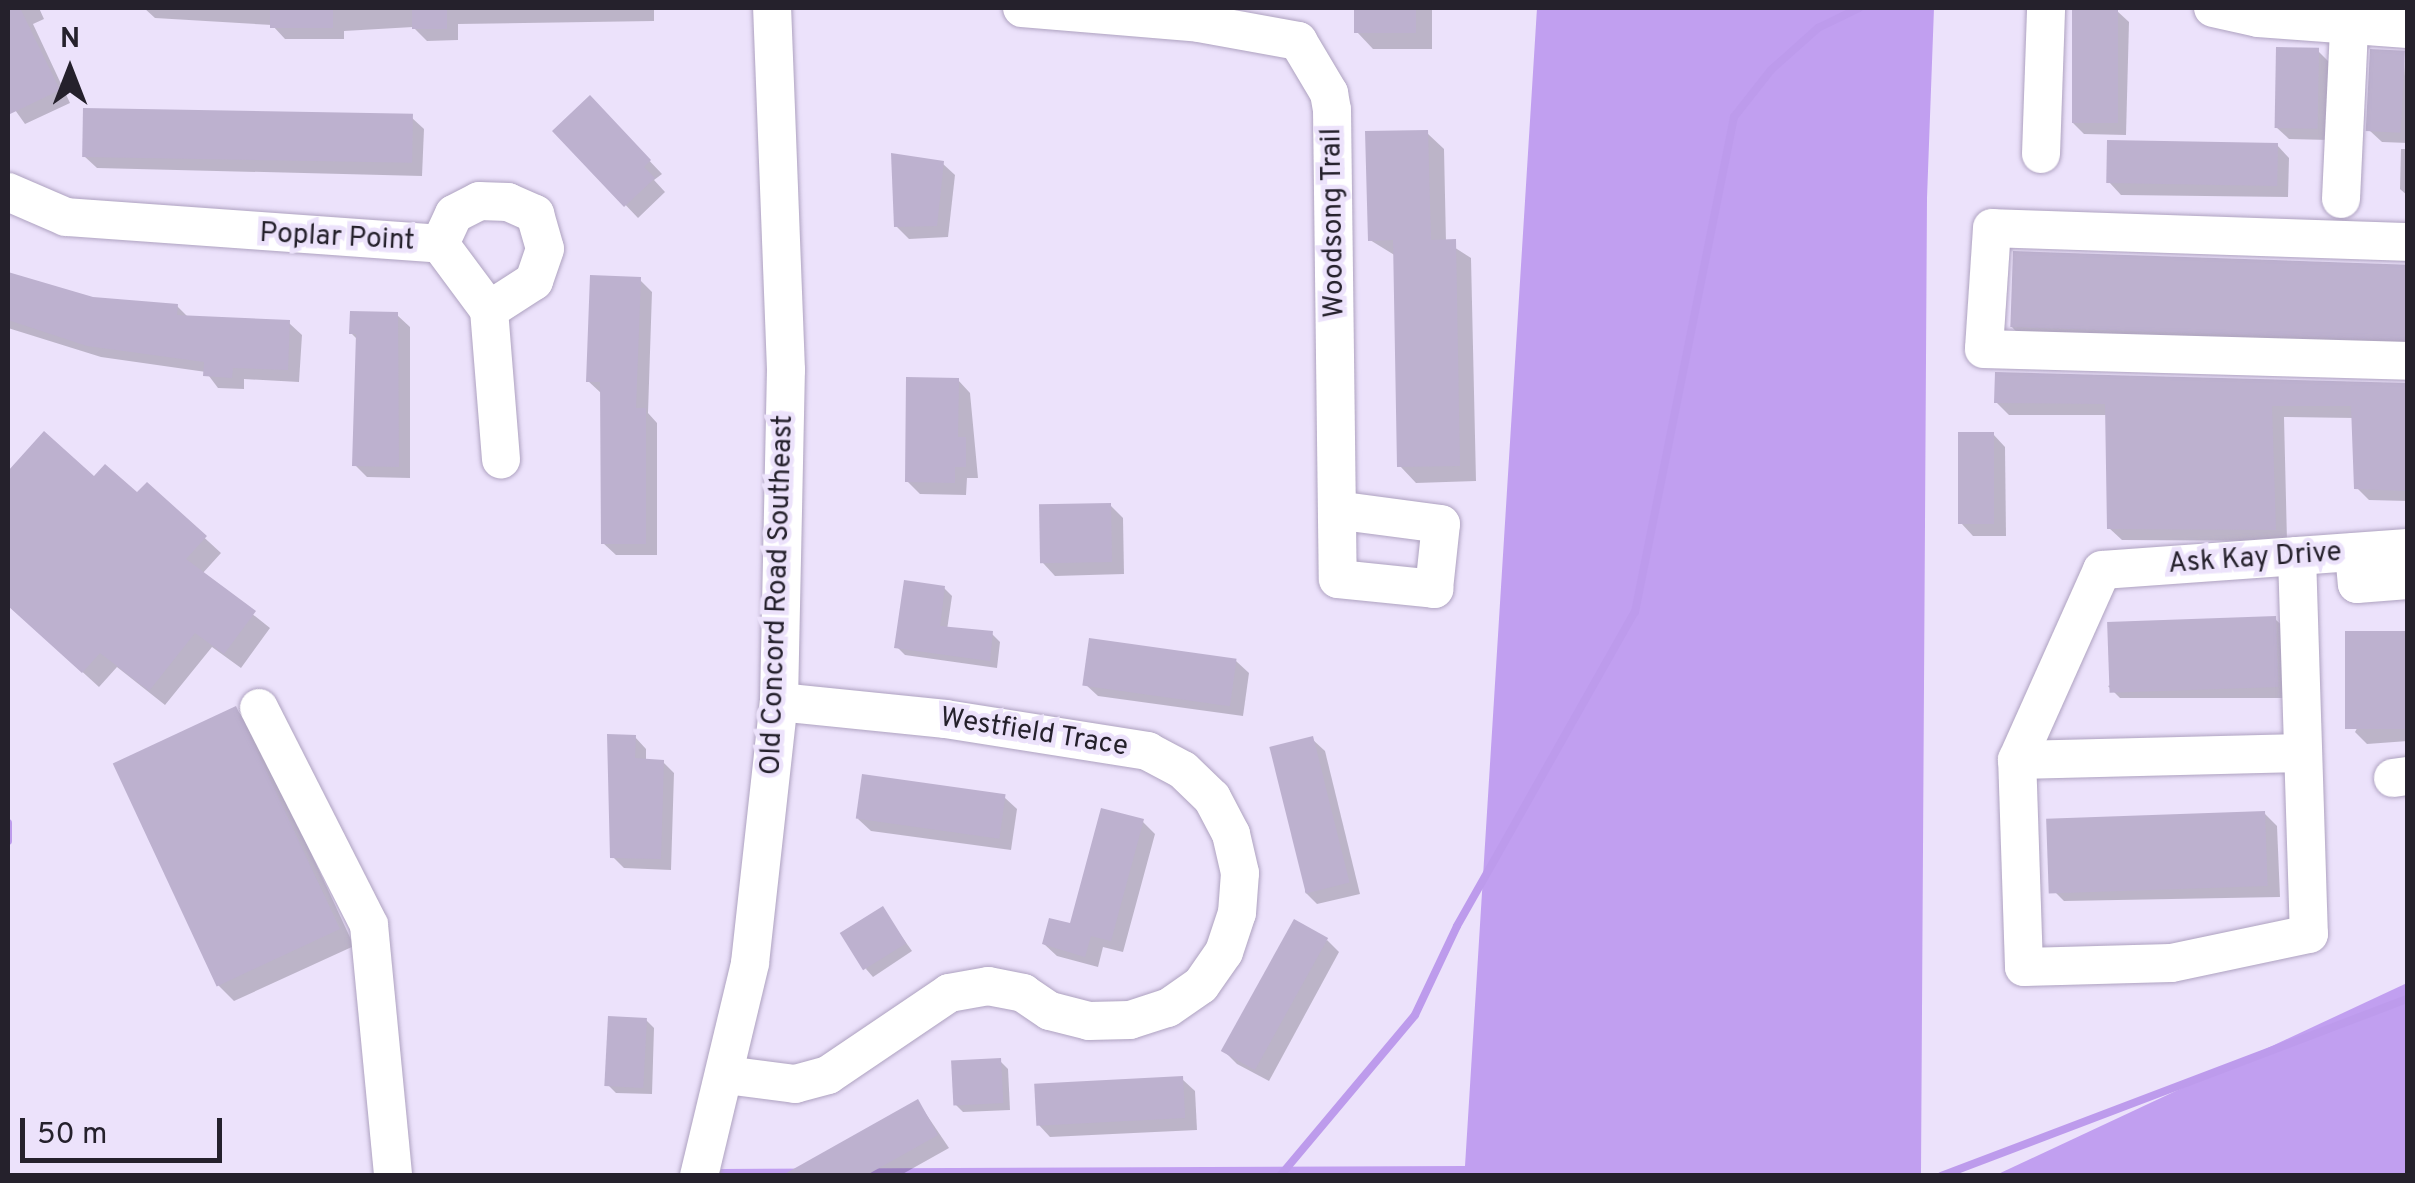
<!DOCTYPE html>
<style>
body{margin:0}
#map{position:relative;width:2415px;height:1183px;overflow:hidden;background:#ece2fb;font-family:Overpass,sans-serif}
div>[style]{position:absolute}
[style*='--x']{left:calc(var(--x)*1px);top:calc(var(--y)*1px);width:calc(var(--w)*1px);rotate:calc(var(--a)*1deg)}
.forest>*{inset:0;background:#c19ff0}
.shadow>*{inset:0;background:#0003}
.stream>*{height:8px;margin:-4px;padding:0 4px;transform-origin:4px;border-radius:4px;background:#bd9bec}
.building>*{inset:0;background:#bdb1cf;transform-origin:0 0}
.roads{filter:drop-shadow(0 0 2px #aea2c0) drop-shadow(0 0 2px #aea2c0)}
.minor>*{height:38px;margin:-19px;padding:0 19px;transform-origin:19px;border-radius:19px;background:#fff}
span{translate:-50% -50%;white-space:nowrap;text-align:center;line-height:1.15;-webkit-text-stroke:9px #ece2fb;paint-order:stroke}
.street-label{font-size:28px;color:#25212c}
.frame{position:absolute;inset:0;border:10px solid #25212c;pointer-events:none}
.north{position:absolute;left:20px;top:20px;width:100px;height:100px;-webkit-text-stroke:8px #ece2fb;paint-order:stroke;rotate:0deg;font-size:28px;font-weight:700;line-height:40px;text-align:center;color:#25212c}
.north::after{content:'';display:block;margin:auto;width:35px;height:45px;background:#25212c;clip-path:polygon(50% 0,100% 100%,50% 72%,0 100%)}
.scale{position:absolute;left:20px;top:1118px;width:202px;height:45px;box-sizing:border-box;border:5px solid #25212c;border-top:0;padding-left:12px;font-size:30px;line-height:35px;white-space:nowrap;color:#25212c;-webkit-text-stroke:8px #ece2fb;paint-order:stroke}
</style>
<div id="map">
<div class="forest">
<div style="clip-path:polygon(1537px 8px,1934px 8px,1927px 198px,1921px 1175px,718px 1176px,721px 1169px,1465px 1166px)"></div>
<div style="clip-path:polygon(2407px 983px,2407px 1175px,1996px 1175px)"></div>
</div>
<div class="shadow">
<div style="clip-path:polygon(8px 8px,39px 8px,44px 19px,33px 24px,70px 103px,25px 124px,8px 100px)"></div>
<div style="clip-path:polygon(144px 8px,654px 8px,654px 21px,458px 24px,458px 40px,427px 41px,413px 27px,344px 31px,344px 39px,285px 39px,272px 25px,155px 18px)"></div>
<div style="clip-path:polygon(1357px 8px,1432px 8px,1432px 49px,1373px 49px,1357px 32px)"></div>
<div style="clip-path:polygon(2116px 10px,2129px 22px,2126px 135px,2084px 134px,2072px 122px)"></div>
<div style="clip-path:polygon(2318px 51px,2330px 63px,2329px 140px,2289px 139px,2276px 127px)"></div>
<div style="clip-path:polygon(2404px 54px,2408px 143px,2382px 142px,2369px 130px)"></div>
<div style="clip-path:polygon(590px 98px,662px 174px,654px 180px,665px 192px,638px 218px,555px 131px)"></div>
<div style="clip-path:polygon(411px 117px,424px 129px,422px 176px,97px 168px,84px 156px)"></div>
<div style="clip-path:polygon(1427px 133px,1444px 149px,1446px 242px,1471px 258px,1476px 481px,1416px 483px,1400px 466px,1396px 256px,1370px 240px)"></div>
<div style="clip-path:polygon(2277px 145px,2289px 158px,2288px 197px,2121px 195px,2109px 182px)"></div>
<div style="clip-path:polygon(2401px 149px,2408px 149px,2408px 196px,2400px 189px)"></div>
<div style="clip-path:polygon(942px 163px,955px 175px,948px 237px,909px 239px,896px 226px)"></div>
<div style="clip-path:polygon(2408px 267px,2408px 351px,2023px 339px,2011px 326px)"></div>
<div style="clip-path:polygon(8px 275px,93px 300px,177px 306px,189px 318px,289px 323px,302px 335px,299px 382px,244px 379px,244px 389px,218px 388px,206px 372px,101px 357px,8px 328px)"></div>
<div style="clip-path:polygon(640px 280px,652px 292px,648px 413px,657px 423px,657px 555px,616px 555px,603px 543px,601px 393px,588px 381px)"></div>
<div style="clip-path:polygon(397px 315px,410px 327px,410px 478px,367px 477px,355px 465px,358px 340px,351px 333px)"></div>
<div style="clip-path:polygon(958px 380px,970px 393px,978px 478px,967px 478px,966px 495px,920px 494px,907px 481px)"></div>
<div style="clip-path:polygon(2407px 386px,2408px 501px,2369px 500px,2357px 488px,2354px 418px,2284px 417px,2287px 541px,2122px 540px,2109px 528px,2108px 415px,2009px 415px,1996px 402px)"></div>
<div style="clip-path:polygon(1993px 434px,2005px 447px,2006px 536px,1973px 536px,1961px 523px)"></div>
<div style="clip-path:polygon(44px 435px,94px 480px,137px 496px,147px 485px,221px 553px,202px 574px,270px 628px,241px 668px,212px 647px,165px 705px,117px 667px,99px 687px,8px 604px,8px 475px)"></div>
<div style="clip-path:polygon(1110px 505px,1123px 518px,1124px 574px,1055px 576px,1043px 563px)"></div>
<div style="clip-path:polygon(944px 588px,952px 596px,947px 630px,992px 634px,1000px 642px,997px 668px,905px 655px,897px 647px)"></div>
<div style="clip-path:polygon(2275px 619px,2288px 631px,2290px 698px,2120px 698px,2108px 686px)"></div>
<div style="clip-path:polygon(2408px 633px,2408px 741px,2367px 744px,2355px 732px)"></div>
<div style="clip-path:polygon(1236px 661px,1249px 673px,1243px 716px,1098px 696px,1085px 684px)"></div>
<div style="clip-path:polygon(235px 709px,252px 725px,354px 946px,234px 1001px,217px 984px)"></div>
<div style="clip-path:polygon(635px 737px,646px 749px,646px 761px,663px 762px,674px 773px,671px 870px,624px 868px,613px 857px)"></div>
<div style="clip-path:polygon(1312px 739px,1325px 751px,1360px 894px,1317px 904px,1305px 892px)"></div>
<div style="clip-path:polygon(1004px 797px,1017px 809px,1011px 850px,871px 831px,858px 819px)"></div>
<div style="clip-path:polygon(2264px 813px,2277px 826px,2280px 897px,2064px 901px,2051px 888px)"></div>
<div style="clip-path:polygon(1143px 822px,1155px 834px,1123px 952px,1103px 947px,1098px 967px,1057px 956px,1044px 944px,1071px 926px)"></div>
<div style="clip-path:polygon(882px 909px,912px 951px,873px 977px,866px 969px)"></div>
<div style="clip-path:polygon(1327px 940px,1339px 952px,1269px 1081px,1237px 1064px,1225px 1052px)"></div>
<div style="clip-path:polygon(646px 1020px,654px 1028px,652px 1094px,616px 1093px,608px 1085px)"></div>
<div style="clip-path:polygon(1000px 1061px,1008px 1069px,1010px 1110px,963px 1112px,955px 1104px)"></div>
<div style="clip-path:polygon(1182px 1079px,1195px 1091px,1197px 1130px,1050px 1137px,1038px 1124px)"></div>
<div style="clip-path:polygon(918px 1102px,949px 1148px,899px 1176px,793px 1176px)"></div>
</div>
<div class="stream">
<div style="--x:8;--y:823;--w:18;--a:90"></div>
<div style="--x:1280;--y:1176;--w:210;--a:-50"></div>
<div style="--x:1415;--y:1015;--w:98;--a:-64.7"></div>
<div style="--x:1457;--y:926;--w:361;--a:-60.5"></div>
<div style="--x:1635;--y:612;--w:505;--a:-78.69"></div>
<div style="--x:1734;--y:117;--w:60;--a:-51.8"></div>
<div style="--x:1771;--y:70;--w:63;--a:-41.8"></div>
<div style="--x:1818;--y:28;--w:46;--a:-26"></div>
<div style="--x:1941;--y:1176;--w:499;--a:-20.8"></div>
</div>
<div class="building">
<div style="clip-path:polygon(8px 8px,20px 8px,60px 90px,8px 115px)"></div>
<div style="left:270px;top:8px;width:63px;height:20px"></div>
<div style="left:412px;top:8px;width:35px;height:21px"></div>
<div style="left:1354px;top:8px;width:62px;height:25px"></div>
<div style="left:2072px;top:8px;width:46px;height:115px"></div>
<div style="left:2276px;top:47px;width:43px;height:81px;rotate:1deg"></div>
<div style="left:2370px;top:49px;width:35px;height:82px;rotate:3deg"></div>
<div style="clip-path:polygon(590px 95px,651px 160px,644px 167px,655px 178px,624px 207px,552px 131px)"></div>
<div style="left:83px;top:108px;width:330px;height:49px;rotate:1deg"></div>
<div style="clip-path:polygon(1428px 130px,1431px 240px,1456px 239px,1460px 466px,1397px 467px,1393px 240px,1368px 241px,1365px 131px)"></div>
<div style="left:2107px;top:140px;width:171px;height:43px;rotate:1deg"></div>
<div style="clip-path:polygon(891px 153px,944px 161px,937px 226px,894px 227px)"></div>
<div style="left:2013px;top:251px;width:395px;height:76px;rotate:2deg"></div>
<div style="clip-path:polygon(8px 272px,93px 297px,178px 304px,177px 315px,290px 320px,288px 370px,233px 368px,232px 378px,203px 376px,204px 362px,87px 346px,8px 320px)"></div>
<div style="clip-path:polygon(590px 275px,641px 277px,636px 408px,646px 408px,646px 544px,601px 544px,600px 382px,586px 382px)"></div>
<div style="clip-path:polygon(350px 311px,398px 312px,399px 467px,352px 466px,356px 334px,349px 334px)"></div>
<div style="clip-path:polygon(1995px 372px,2408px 383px,2408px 491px,2354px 489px,2351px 406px,2272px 406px,2276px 530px,2107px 529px,2105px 404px,1994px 403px)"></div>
<div style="clip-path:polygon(906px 377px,959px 378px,958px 437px,966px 437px,966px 467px,955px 467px,955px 483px,905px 482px)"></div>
<div style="clip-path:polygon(44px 431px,94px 476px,105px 464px,137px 492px,147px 482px,207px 536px,186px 559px,256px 611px,224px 654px,195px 633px,149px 691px,100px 653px,82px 673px,8px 606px,8px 471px)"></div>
<div style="left:1958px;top:432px;width:36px;height:92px"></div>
<div style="left:1111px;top:503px;width:59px;height:72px;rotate:89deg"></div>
<div style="clip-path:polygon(904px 580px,945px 586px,940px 626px,993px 631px,990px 661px,894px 648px)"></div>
<div style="left:2276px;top:616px;width:71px;height:169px;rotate:88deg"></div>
<div style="left:2408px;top:631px;width:98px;height:63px;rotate:90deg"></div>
<div style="left:1089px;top:638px;width:149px;height:48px;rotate:8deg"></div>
<div style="left:236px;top:706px;width:246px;height:136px;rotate:65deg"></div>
<div style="clip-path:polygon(607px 734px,636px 735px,635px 758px,664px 760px,661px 859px,610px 858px)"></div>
<div style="left:1313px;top:736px;width:151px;height:45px;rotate:76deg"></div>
<div style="left:862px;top:774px;width:145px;height:45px;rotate:8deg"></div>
<div style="clip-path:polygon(1101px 808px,1144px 819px,1111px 941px,1091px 936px,1085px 957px,1042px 944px,1049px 918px,1070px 923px)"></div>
<div style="left:2265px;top:811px;width:75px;height:219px;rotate:88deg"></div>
<div style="left:883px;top:906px;width:44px;height:51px;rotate:58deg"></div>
<div style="left:1294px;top:919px;width:39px;height:151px;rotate:29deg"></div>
<div style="left:608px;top:1016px;width:39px;height:70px;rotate:3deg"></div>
<div style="left:1001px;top:1058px;width:45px;height:50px;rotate:87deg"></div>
<div style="left:1183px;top:1076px;width:42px;height:149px;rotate:87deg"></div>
<div style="clip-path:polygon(918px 1099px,938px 1135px,865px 1176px,781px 1176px)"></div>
</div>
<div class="roads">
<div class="minor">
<div style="--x:1022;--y:8;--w:178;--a:4.8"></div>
<div style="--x:1199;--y:23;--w:101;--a:10.3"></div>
<div style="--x:1298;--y:41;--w:61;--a:59.2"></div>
<div style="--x:1329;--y:93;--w:17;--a:80"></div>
<div style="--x:1332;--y:110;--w:469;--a:89.3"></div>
<div style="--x:1338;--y:579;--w:97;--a:5.9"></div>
<div style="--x:1434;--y:589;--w:65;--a:-83.9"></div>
<div style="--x:1441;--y:524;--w:100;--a:-172.5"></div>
<div style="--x:2213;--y:8;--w:46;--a:12.5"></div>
<div style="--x:2258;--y:18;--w:150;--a:4.2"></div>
<div style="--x:2041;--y:154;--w:146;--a:-88"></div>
<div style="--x:8;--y:192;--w:63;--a:23.3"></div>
<div style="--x:66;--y:217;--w:375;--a:4.1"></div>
<div style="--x:440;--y:244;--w:82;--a:53.4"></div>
<div style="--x:489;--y:310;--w:150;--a:85.4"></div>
<div style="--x:2341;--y:199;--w:172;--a:-87.3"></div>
<div style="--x:2408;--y:242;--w:416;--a:-178.1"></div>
<div style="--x:1992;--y:228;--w:121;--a:93.8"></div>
<div style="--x:1984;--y:349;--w:424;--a:1.6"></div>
<div style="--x:440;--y:244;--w:33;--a:-65"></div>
<div style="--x:454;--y:214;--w:28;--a:-27"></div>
<div style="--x:479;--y:201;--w:29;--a:2"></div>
<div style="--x:508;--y:202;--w:30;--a:24"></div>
<div style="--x:535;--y:214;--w:36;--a:74"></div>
<div style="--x:545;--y:249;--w:34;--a:109"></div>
<div style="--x:534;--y:281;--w:54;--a:147.2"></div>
<div style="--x:2354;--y:552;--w:32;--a:85"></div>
<div style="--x:2357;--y:584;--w:51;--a:-4.5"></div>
<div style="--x:2297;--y:556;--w:378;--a:88.2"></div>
<div style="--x:2309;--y:934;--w:141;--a:168.1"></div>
<div style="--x:2171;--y:963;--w:147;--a:178.4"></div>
<div style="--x:2024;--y:967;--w:207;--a:-91.9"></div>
<div style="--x:2017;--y:760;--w:208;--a:-65.9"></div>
<div style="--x:2102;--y:570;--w:196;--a:-4.1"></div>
<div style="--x:2297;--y:556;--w:111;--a:-4.1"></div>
<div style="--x:259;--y:708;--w:243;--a:63.1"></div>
<div style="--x:369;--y:925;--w:252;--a:84.5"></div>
<div style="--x:2017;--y:760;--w:286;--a:-1.4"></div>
<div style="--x:2393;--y:778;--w:15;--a:-8"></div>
<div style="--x:726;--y:1075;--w:70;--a:7.4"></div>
<div style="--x:795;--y:1084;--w:34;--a:-15"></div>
<div style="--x:828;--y:1075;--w:146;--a:-34.1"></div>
<div style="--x:949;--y:993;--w:40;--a:-10"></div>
<div style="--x:988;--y:986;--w:36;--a:11"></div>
<div style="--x:1023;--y:993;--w:32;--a:34"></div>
<div style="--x:1050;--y:1011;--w:40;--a:14.4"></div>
<div style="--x:1089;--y:1021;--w:41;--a:-1.4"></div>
<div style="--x:1130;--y:1020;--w:40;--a:-18"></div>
<div style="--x:1168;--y:1008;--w:40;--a:-34.9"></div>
<div style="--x:1201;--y:985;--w:40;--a:-55.1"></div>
<div style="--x:1224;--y:952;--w:41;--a:-71.6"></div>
<div style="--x:1237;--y:913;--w:40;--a:-85.7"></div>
<div style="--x:1240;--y:873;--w:40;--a:-103"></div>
<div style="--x:1231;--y:834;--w:41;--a:-117.8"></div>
<div style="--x:1212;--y:798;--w:40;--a:-136"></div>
<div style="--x:1183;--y:770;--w:40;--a:-152"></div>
<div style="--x:1148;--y:751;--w:205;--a:-171"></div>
<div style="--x:946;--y:719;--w:168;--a:-174.2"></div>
<div style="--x:699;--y:1176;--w:219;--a:-76.5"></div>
<div style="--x:750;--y:963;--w:263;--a:-83.7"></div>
<div style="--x:779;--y:702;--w:332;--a:-88.8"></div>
<div style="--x:786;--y:370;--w:362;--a:-92.2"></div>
</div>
</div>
<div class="street-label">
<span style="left:1334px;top:223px;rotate:-91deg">Woodsong Trail</span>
<span style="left:337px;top:238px;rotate:3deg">Poplar Point</span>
<span style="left:2255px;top:559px;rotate:-4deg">Ask Kay Drive</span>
<span style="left:778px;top:595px;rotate:-88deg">Old Concord Road Southeast</span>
<span style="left:1034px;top:733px;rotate:9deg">Westfield Trace</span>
</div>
<div class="frame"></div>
<div class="north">N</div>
<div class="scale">50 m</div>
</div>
